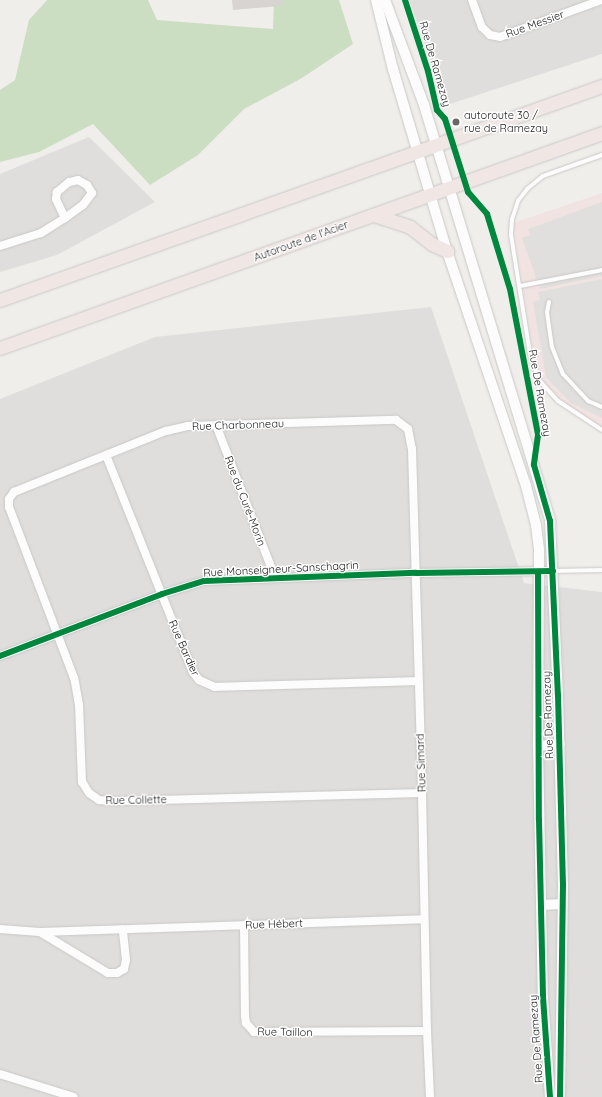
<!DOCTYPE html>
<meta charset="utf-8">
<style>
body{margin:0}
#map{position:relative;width:602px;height:1097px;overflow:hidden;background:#f0eeeb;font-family:Quicksand,sans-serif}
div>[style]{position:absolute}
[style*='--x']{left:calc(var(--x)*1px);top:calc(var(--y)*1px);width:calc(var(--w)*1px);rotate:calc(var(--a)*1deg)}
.residential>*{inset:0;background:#dfdedc}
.commercial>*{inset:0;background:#f1e3e1}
.forest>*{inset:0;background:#cbdec1}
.parking>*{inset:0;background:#e0dfde}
.building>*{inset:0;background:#d7d4d2}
.roads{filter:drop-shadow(0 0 1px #c9c8c7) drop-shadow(0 0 1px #c9c8c7)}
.service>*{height:4px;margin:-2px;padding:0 2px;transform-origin:2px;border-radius:2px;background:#fdfcfc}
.minor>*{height:8px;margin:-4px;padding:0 4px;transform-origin:4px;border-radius:4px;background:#fdfcfc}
.tertiary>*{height:10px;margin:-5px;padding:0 5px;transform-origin:5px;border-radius:5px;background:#fdfcfc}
.trunk>*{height:13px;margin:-6.5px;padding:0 6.5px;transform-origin:6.5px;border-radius:6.5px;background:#f0e6e4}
.cycleway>*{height:6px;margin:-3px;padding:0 3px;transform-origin:3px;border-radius:3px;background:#00873e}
.dots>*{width:11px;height:11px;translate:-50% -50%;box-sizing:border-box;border:2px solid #fff;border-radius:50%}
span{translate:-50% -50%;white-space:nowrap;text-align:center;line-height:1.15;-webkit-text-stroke:3px #fff;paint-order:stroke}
.street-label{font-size:11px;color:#222}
.poi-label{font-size:11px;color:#222}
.left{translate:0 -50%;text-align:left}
</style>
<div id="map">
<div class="residential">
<div style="clip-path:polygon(409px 0,602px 0,602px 54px,447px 105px)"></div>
<div style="clip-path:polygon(89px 137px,155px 202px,57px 255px,0 272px,0 174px)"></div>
<div style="clip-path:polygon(431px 307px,524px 583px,602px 592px,602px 1097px,0 1097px,0 399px,155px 337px)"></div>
</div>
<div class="commercial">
<div style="clip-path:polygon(602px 193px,602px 428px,560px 399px,542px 379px,533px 351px,513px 223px)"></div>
</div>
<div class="forest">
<div style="clip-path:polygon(47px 0,148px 0,157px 20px,273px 29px,274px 0,339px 0,353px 44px,302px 78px,244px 109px,198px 155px,150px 185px,93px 124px,39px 152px,0 162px,0 90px,15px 80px,29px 20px)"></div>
</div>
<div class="parking">
<div style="clip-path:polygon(602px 202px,602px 276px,540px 289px,522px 238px,530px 235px,528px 229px)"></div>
<div style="clip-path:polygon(602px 279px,602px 418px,571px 403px,546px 377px,533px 302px,540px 300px,538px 292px)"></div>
</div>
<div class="building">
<div style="clip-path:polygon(232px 0,282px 0,282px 6px,233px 10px)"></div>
</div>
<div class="roads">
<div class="service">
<div style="--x:602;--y:155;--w:63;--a:160.4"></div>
<div style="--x:543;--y:176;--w:19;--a:141"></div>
<div style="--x:528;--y:188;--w:16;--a:128"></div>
<div style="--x:518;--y:201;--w:19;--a:108"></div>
<div style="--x:512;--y:219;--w:16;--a:94"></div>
<div style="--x:511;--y:235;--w:120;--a:80.9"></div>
<div style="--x:530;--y:353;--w:28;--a:72"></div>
<div style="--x:539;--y:380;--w:28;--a:48"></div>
<div style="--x:558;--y:401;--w:53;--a:33.4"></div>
<div style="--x:520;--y:286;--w:84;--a:-11"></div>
<div style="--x:549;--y:302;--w:10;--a:101"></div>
<div style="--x:547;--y:312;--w:35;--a:82"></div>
<div style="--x:552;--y:347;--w:29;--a:68"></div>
<div style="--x:563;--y:374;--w:37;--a:47"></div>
<div style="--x:588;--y:401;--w:15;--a:23"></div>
<div style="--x:553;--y:571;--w:49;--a:-1.2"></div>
</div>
<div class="minor">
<div style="--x:472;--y:0;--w:29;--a:70"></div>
<div style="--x:482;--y:27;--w:11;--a:45"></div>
<div style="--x:490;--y:35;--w:10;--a:11"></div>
<div style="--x:500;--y:37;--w:108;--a:-20.1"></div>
<div style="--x:0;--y:246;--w:43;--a:-17.6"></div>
<div style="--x:41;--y:233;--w:28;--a:-32"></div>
<div style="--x:65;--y:218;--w:22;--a:-36"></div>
<div style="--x:83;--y:205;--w:15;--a:-53"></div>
<div style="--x:92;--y:193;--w:9;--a:-122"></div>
<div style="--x:87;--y:185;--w:10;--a:-151"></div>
<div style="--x:78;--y:180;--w:9;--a:167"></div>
<div style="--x:69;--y:182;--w:16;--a:140"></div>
<div style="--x:57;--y:192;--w:7;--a:98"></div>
<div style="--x:56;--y:199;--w:21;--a:65"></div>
<div style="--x:216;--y:425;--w:163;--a:68.8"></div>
<div style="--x:106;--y:455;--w:234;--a:68.2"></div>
<div style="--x:193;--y:672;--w:10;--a:53"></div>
<div style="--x:199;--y:680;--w:17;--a:24"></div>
<div style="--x:215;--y:687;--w:202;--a:-1.7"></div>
<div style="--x:0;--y:656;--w:173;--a:-20.9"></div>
<div style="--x:162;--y:594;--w:44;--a:-17.2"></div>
<div style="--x:204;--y:581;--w:212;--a:-2.2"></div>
<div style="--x:416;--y:573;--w:137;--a:-0.8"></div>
<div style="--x:422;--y:793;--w:311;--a:178.5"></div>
<div style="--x:111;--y:801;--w:12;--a:-175"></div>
<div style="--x:99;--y:800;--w:12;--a:-145"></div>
<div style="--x:89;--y:793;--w:13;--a:-122"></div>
<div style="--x:82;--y:782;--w:77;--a:-92.2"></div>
<div style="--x:79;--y:705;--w:27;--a:-100"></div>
<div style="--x:74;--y:678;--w:183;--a:-110.8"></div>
<div style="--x:9;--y:507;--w:8;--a:-90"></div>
<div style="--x:9;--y:499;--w:9;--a:-54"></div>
<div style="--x:14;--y:492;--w:164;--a:-21.9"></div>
<div style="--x:166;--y:431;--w:23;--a:-13"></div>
<div style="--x:188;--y:426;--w:208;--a:-1.7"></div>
<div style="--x:396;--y:420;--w:15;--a:37"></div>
<div style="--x:408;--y:429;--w:20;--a:79"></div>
<div style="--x:412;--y:449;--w:344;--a:88.3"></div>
<div style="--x:422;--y:793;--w:238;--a:88.8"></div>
<div style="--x:427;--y:1031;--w:66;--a:87.4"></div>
<div style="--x:244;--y:925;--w:91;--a:89.4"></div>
<div style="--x:245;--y:1016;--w:7;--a:82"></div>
<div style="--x:246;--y:1023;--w:12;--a:48"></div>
<div style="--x:254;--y:1032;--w:173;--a:-0.3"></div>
<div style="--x:0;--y:929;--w:40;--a:4.3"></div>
<div style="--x:40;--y:932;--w:384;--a:-1.9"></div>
<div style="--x:40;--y:932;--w:79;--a:31.1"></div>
<div style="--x:108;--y:973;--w:9;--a:0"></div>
<div style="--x:117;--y:973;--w:8;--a:-30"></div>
<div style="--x:124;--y:969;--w:9;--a:-77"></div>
<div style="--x:126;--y:960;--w:31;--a:-96"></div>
<div style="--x:0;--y:1074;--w:77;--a:17.3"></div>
</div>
<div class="tertiary">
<div style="--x:376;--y:0;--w:71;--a:76.2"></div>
<div style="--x:393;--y:69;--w:190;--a:73.5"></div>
<div style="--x:447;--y:251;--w:248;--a:71.4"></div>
<div style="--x:526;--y:486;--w:40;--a:75.6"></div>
<div style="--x:536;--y:525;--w:25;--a:83"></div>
<div style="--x:539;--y:550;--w:196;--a:90.3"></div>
<div style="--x:538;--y:746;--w:251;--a:88.9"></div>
<div style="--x:543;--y:997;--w:100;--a:86"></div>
<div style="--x:385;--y:0;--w:112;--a:69.6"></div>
<div style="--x:424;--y:105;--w:435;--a:73.1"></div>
<div style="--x:550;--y:521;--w:174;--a:87.4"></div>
<div style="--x:558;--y:695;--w:189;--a:88.5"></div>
<div style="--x:563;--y:884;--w:213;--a:90.8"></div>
<div style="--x:538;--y:746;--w:22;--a:-5"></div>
<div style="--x:541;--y:905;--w:21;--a:-3"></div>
</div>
<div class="trunk">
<div style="--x:374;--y:215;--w:38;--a:18"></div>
<div style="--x:410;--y:227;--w:28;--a:38"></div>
<div style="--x:432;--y:244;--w:17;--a:25"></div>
<div style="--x:0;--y:300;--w:639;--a:-19.57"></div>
<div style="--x:0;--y:348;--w:639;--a:-19.65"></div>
</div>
</div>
<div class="cycleway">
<div style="--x:405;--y:0;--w:75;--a:72.1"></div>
<div style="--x:428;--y:71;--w:40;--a:77"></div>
<div style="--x:437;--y:110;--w:12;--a:48"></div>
<div style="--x:445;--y:119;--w:77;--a:72.5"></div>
<div style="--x:468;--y:192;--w:29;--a:49"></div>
<div style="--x:487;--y:214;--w:78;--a:73"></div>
<div style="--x:510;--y:289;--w:149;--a:79.1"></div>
<div style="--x:538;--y:435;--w:30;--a:98"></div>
<div style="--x:534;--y:465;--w:58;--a:74.1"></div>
<div style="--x:550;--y:521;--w:174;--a:87.4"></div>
<div style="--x:558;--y:695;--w:189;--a:88.5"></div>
<div style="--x:563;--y:884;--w:213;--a:90.8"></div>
<div style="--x:538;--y:572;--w:248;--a:89.8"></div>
<div style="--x:539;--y:820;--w:177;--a:88.7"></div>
<div style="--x:543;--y:997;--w:100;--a:86"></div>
<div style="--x:0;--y:656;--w:173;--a:-20.9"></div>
<div style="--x:162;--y:594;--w:44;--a:-17.2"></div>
<div style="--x:204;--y:581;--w:212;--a:-2.2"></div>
<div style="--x:416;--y:573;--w:137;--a:-0.8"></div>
</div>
<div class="dots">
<div style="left:456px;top:122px;background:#6a6968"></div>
</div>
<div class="street-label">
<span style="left:535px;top:24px;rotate:-20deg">Rue Messier</span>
<span style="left:435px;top:64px;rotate:74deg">Rue De Ramezay</span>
<span style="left:301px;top:241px;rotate:-20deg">Autoroute de l'Acier</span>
<span style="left:540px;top:393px;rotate:80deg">Rue De Ramezay</span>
<span style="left:238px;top:425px;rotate:-2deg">Rue Charbonneau</span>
<span style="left:245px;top:501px;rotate:69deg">Rue du Curé-Morin</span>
<span style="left:281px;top:569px;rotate:-3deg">Rue Monseigneur-Sanschagrin</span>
<span style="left:184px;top:648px;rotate:66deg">Rue Bardier</span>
<span style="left:548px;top:715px;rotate:-92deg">Rue De Ramezay</span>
<span style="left:421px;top:763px;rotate:-92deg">Rue Simard</span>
<span style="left:136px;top:800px;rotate:-1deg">Rue Collette</span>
<span style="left:274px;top:924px;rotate:-2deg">Rue Hébert</span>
<span style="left:285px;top:1032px;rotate:1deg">Rue Taillon</span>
<span style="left:536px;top:1039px;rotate:-94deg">Rue De Ramezay</span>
</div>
<div class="poi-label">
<span class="left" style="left:464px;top:122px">autoroute 30 /<br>rue de Ramezay</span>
</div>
</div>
